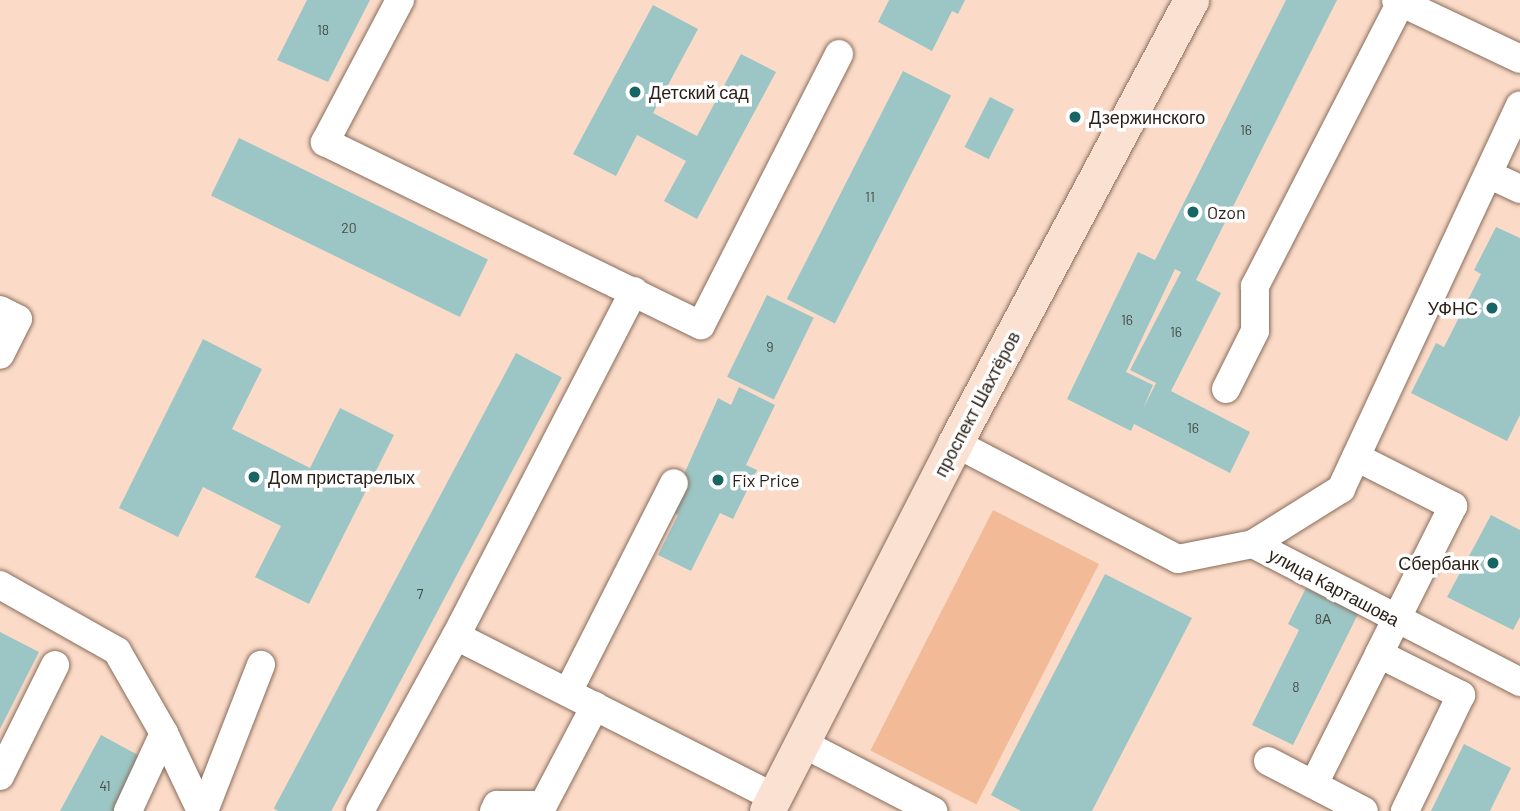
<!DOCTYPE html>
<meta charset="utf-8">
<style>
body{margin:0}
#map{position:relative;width:1520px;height:811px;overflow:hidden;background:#fbdbc8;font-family:Barlow,sans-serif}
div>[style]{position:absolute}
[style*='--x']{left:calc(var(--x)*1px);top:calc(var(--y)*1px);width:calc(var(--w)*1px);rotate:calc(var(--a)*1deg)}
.green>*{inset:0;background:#f3ba97;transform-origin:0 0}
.building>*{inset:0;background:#9cc6c5;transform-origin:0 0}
.roads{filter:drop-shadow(0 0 2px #886c5b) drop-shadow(0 0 2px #886c5b)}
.minor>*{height:28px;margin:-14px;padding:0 14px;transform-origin:14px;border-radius:14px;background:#fff}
.major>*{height:35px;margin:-17.5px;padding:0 17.5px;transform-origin:17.5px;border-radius:17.5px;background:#fae1d2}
.dots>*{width:19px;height:19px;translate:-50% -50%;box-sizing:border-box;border:4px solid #fff;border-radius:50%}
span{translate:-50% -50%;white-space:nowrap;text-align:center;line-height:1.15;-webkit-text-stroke:7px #fff;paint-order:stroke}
.number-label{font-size:14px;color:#464943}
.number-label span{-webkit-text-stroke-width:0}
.poi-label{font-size:18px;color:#2a1f18}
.left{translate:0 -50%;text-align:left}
.right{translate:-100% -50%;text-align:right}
.street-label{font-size:18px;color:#2a1f18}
</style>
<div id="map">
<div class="green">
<div style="left:993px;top:510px;width:119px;height:270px;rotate:27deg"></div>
</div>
<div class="building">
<div style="clip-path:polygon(307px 0,370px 0,328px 82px,277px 60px)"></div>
<div style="clip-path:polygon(889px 0,965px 0,958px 14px,952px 11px,932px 51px,878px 22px)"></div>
<div style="clip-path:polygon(evenodd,1286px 0,1337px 0,1196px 280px,1221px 293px,1171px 391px,1250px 432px,1230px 473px,1134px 424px,1131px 431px,1067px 399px,1138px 252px,1155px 260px,1286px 0,1175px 269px,1181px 272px,1130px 370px,1156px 383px,1143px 409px,1153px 385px,1126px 372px,1175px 269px)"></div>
<div style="clip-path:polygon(653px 5px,698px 29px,653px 113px,697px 136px,741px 54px,776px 72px,697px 219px,664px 201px,686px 161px,637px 135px,616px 176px,573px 154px)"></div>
<div style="left:903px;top:71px;width:54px;height:256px;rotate:27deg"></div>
<div style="left:990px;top:97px;width:27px;height:56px;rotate:27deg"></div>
<div style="left:239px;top:138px;width:277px;height:64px;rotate:26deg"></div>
<div style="clip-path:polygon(1496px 227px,1520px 238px,1520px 415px,1507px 441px,1411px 393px,1436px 343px,1444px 347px,1481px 274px,1474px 270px)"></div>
<div style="left:767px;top:295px;width:52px;height:91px;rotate:26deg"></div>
<div style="clip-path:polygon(203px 339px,262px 369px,232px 429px,310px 468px,340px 408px,394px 435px,309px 604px,255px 577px,281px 526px,203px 487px,178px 537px,119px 508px)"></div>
<div style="left:516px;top:353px;width:52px;height:516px;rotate:28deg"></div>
<div style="clip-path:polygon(739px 387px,775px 405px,746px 465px,757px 470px,733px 519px,720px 513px,691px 571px,658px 555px,678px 515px,668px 510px,718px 398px,731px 405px)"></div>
<div style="clip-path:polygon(1491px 515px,1520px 530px,1520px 617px,1513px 630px,1447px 597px)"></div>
<div style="clip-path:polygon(1105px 574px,1192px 618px,1092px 811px,1021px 811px,991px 795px)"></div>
<div style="clip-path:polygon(1306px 588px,1358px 614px,1293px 745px,1252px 725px,1299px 630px,1288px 624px)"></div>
<div style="clip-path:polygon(0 632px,39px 652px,0 729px)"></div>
<div style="clip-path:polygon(101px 735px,149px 761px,124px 811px,60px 811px)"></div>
<div style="clip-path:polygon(1464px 744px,1511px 768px,1490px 811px,1431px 811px)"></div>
</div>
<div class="roads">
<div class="minor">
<div style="--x:400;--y:0;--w:161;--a:117.8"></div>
<div style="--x:325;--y:142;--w:418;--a:26"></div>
<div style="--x:701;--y:325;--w:304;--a:-63"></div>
<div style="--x:1396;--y:0;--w:137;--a:25.4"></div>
<div style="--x:1490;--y:175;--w:33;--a:25"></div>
<div style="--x:634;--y:291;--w:388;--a:117.3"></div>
<div style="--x:456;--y:636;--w:356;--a:26.9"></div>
<div style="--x:0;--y:310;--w:20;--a:27"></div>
<div style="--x:18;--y:319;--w:40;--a:116.6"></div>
<div style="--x:1226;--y:389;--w:65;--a:-63.4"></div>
<div style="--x:1255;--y:331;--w:45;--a:-90"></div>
<div style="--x:1255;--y:286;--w:319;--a:-62.8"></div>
<div style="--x:955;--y:443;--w:251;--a:27.5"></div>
<div style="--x:1178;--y:559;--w:76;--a:-11.3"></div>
<div style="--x:1253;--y:544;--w:301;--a:27.3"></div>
<div style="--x:1356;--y:457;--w:109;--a:26.8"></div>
<div style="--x:1453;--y:506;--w:165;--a:116.6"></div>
<div style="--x:1379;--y:654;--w:92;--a:26.6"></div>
<div style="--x:1461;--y:695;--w:129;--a:115.8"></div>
<div style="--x:1253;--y:544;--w:104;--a:-32"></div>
<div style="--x:1341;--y:489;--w:423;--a:-65"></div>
<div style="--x:0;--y:585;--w:134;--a:29.4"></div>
<div style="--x:117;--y:651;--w:95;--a:60.2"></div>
<div style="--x:164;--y:733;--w:86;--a:114.8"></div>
<div style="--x:568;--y:692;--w:234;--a:-63.1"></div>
<div style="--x:164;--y:733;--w:86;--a:64.6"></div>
<div style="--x:802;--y:743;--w:148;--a:27.4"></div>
<div style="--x:1268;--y:761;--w:108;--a:27.5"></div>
<div style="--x:0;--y:776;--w:124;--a:-63.6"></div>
<div style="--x:1314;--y:784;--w:145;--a:-63.4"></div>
<div style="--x:204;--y:811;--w:157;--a:-68.7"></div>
<div style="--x:360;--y:811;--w:200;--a:-61.3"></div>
<div style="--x:494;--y:811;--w:7;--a:-63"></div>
<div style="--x:497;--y:805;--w:46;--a:0"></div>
<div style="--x:543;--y:805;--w:112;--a:-62.3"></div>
</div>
<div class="major">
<div style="--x:767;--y:811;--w:413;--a:-62.9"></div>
<div style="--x:955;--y:443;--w:502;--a:-61.95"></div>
</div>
</div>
<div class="dots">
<div style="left:635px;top:92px;background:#176665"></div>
<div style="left:1075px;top:117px;background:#176665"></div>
<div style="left:1193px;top:212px;background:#176665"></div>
<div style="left:1492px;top:308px;background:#176665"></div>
<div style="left:254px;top:477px;background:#176665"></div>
<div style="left:718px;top:480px;background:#176665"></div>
<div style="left:1493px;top:563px;background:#176665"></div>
</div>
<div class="number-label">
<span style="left:323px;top:30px">18</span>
<span style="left:1246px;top:130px">16</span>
<span style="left:870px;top:197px">11</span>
<span style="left:349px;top:228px">20</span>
<span style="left:1127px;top:320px">16</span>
<span style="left:1176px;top:332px">16</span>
<span style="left:770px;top:347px">9</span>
<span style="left:1193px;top:428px">16</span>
<span style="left:420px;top:594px">7</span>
<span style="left:1323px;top:619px">8А</span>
<span style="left:1296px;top:687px">8</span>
<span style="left:105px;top:786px">41</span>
</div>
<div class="poi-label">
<span class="left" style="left:649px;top:92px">Детский сад</span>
<span class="left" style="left:1089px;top:117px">Дзержинского</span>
<span class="left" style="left:1207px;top:212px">Ozon</span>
<span class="right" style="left:1478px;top:308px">УФНС</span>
<span class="left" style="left:268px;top:477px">Дом пристарелых</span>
<span class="left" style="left:732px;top:480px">Fix Price</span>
<span class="right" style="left:1479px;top:563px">Сбербанк</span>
</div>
<div class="street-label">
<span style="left:977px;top:404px;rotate:-62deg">проспект Шахтёров</span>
<span style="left:1334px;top:587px;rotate:28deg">улица Карташова</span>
</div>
</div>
